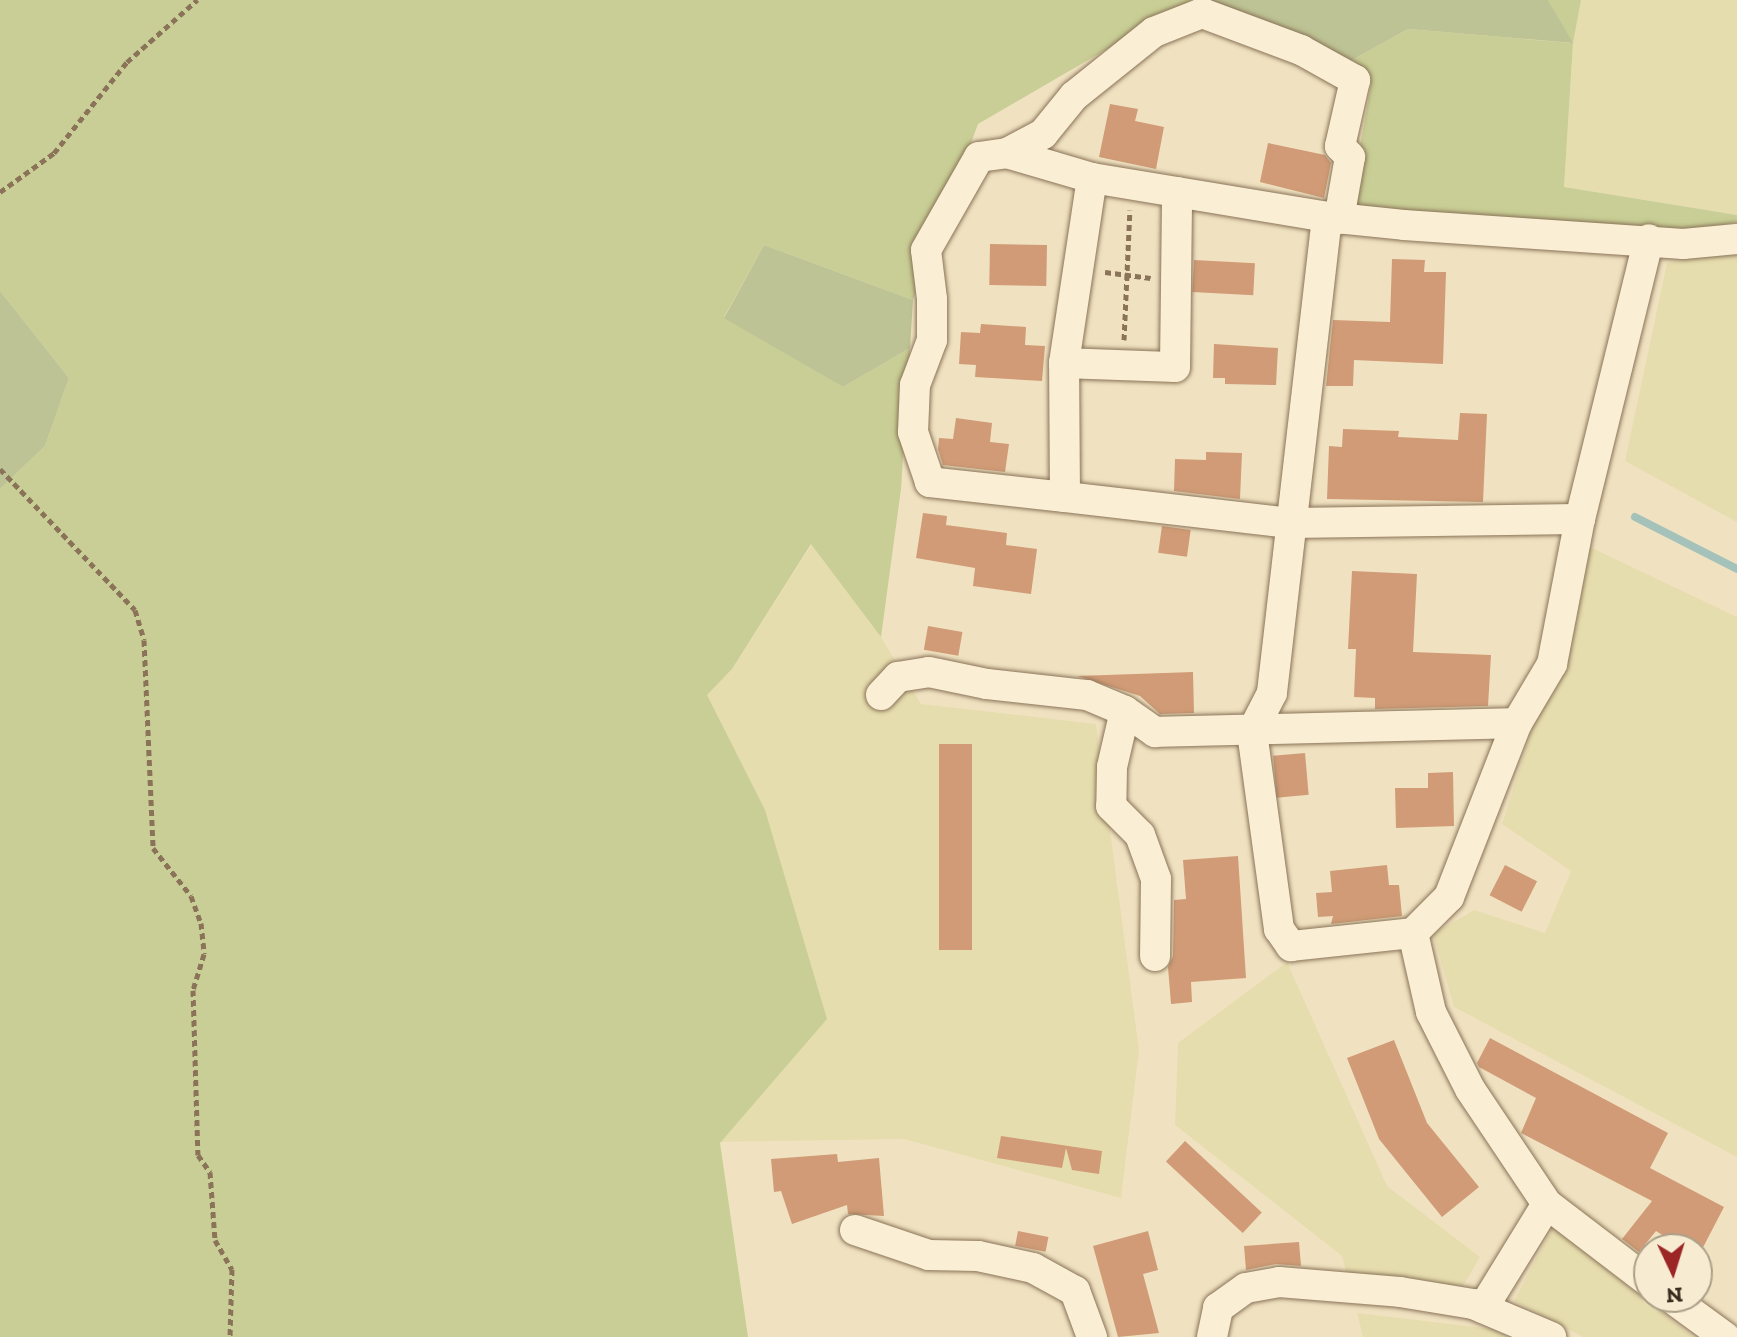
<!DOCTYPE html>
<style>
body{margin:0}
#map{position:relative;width:1737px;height:1337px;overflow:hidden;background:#f0e2c1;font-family:"Zilla Slab",serif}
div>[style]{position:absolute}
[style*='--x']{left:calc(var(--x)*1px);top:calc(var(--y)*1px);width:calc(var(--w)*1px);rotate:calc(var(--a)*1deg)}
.farmland>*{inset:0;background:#e6ddae}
.green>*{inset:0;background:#c8ce95}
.cemetery>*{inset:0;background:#bdc394}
.stream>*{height:8px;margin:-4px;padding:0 4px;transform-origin:4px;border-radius:4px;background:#a4c2b9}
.building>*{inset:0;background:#d09b76;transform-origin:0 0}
.path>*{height:5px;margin-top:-2.5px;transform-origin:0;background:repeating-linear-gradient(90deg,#8a7358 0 6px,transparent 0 10px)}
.roads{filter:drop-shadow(0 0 2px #8a7358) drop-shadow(0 0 2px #8a7358)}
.minor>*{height:30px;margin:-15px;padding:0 15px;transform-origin:15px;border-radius:15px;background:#faefd5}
span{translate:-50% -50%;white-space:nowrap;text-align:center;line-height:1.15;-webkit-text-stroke:6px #f7ecd1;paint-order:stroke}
.north{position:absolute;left:1633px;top:1233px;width:80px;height:80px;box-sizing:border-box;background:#f7ecd1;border:2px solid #ab9f89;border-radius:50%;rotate:176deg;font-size:22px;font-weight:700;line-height:32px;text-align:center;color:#392b1d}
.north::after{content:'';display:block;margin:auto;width:28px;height:36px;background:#9c2526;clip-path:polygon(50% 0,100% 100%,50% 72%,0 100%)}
</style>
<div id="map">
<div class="farmland">
<div style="clip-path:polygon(1581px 0,1737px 0,1737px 215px,1564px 187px,1573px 43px)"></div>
<div style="clip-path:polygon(1737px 252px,1737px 522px,1625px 461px,1667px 263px)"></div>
<div style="clip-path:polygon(812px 544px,881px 637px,921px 704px,1096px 724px,1139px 1050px,1121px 1198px,904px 1139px,720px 1142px,826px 1019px,707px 695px,732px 669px)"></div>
<div style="clip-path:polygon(1590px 547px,1737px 617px,1737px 1157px,1454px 1007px,1433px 934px,1474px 910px,1545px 933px,1571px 871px,1502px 824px)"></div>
<div style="clip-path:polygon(1287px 962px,1387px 1186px,1480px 1257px,1463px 1286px,1347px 1275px,1342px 1256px,1175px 1125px,1178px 1043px)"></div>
<div style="clip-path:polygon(1553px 1227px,1693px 1337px,1583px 1337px,1514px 1301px)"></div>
<div style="clip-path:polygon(1357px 1313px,1493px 1329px,1508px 1337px,1363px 1337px)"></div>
</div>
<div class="green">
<div style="clip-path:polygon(0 0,1191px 0,978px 124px,913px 300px,764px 245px,724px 317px,843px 387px,910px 348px,901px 489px,881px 637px,811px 544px,732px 669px,707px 695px,765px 810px,827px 1019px,720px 1143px,748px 1337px,0 1337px,0 489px,45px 446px,69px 378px,0 291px)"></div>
<div style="clip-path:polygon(1548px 0,1581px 0,1573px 43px,1564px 187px,1737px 215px,1737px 222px,1684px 232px,1349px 209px,1371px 84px,1345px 64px,1408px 29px,1572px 43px)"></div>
</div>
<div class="cemetery">
<div style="clip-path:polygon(1204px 0,1548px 0,1573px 43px,1408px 29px,1345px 64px)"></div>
<div style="clip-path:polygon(764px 245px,913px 300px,910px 348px,843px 387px,724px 318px)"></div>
<div style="clip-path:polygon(0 291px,69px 378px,45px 446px,0 489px)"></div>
</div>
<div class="stream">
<div style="--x:1635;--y:517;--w:114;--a:27"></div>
</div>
<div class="building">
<div style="clip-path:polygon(1110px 104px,1138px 109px,1135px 121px,1164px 127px,1156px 169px,1099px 157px)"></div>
<div style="clip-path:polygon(1268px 143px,1325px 155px,1331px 163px,1324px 198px,1260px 182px)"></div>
<div style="left:990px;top:244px;width:57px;height:41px;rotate:1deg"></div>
<div style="clip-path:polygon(1392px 259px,1425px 260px,1424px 272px,1446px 272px,1443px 364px,1354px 360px,1353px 386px,1326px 386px,1333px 320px,1390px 322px)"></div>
<div style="left:1194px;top:260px;width:61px;height:32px;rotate:3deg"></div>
<div style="clip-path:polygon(981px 324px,1026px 327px,1025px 345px,1045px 346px,1042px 381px,975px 377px,976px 365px,959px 364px,961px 332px,980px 333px)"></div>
<div style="clip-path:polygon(1214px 344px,1278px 348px,1276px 385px,1225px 384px,1225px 378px,1213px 378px)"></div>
<div style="clip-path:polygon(1460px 413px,1487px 414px,1483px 502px,1327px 499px,1329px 446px,1342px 447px,1343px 429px,1399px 431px,1398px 437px,1458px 440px)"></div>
<div style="clip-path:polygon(956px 418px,992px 423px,990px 442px,1009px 444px,1005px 472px,943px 465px,938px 449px,939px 438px,953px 439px)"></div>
<div style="clip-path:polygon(1206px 452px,1242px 453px,1240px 499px,1174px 491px,1175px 459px,1206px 460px)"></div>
<div style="clip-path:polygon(923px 513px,947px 516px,946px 525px,1007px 533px,1006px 545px,1037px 549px,1031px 594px,973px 586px,975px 568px,916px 558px)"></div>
<div style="left:1162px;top:526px;width:29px;height:27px;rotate:8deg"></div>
<div style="clip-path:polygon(1352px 571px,1417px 574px,1413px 652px,1491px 655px,1488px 706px,1375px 709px,1375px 698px,1354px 697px,1356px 649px,1348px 649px)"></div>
<div style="left:928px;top:626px;width:35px;height:24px;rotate:10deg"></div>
<div style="clip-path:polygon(1193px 672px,1194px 713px,1160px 714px,1140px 696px,1077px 676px)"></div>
<div style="left:939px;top:744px;width:33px;height:206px"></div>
<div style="left:1305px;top:753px;width:42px;height:32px;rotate:85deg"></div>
<div style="clip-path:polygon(1453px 772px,1454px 826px,1396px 828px,1395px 788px,1428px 788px,1428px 773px)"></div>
<div style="clip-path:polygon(1238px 856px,1246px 978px,1191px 982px,1192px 1002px,1171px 1004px,1168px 967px,1173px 956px,1174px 900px,1186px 899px,1183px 860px)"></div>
<div style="clip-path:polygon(1387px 865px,1389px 885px,1399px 885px,1402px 916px,1331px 924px,1333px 916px,1318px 917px,1316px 893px,1332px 892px,1330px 871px)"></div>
<div style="left:1505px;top:865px;width:36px;height:34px;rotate:27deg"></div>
<div style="clip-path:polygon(1490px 1038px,1668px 1133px,1650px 1168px,1724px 1207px,1698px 1257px,1697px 1249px,1685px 1249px,1656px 1231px,1639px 1252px,1622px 1239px,1652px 1201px,1521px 1133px,1536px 1098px,1479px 1067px,1477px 1063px)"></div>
<div style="clip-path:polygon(1394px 1040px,1427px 1123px,1479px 1187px,1442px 1217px,1379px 1139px,1347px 1058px)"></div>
<div style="clip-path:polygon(1001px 1136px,1102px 1151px,1099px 1174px,1072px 1170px,1066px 1148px,1062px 1168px,997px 1158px)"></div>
<div style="left:1185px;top:1141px;width:105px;height:28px;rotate:43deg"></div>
<div style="clip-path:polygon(837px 1154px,838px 1162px,879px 1158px,884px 1216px,848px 1214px,847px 1205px,792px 1224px,781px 1191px,774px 1192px,771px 1159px)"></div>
<div style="left:1018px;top:1231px;width:31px;height:15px;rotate:11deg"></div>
<div style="clip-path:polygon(1148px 1231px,1158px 1270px,1143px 1274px,1159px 1333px,1118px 1337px,1093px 1246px)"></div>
<div style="clip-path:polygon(1299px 1242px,1301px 1266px,1276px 1264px,1246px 1270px,1244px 1246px)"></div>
</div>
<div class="path">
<div style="--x:0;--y:192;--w:67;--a:-35.8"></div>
<div style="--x:54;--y:153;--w:117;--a:-51.3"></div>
<div style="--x:127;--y:62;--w:94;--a:-41.5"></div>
<div style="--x:1105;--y:272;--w:46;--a:7.4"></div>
<div style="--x:1124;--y:340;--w:130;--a:-87.4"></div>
<div style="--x:0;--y:469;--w:195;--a:46.2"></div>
<div style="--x:135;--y:610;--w:31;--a:73"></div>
<div style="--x:144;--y:640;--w:208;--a:87.5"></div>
<div style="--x:153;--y:848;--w:61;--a:51.6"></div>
<div style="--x:191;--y:896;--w:29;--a:70"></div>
<div style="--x:201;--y:923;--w:31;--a:84"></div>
<div style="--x:204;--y:954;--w:38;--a:107"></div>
<div style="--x:193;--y:990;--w:165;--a:88.3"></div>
<div style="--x:198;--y:1155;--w:21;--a:55"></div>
<div style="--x:210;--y:1172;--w:68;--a:85.8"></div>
<div style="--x:215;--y:1240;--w:34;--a:60"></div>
<div style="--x:232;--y:1269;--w:68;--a:91.7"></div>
</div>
<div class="roads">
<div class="minor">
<div style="--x:1007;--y:153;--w:41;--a:-27.8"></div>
<div style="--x:1043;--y:134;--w:49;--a:-50.8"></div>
<div style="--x:1074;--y:96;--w:102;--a:-38.7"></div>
<div style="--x:1154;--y:32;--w:52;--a:-21.6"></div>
<div style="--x:1202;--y:13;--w:106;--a:20.5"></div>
<div style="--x:1301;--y:50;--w:62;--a:29.1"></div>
<div style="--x:1355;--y:80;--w:68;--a:102.8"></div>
<div style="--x:1340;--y:146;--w:15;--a:48"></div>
<div style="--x:1350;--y:157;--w:63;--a:100.1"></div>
<div style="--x:1327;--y:217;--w:479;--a:96.6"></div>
<div style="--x:1272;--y:693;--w:44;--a:117.1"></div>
<div style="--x:1252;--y:732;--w:199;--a:82.2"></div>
<div style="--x:1279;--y:929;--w:21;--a:55"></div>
<div style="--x:1291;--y:946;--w:123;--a:-6.1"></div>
<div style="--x:1064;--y:363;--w:111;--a:2.1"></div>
<div style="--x:1175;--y:367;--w:175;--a:-89.3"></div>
<div style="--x:1065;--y:497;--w:136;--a:-173.7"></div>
<div style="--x:930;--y:482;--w:53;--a:-108.8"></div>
<div style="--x:913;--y:432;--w:47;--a:-87.6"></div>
<div style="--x:915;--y:385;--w:48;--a:-69.3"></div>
<div style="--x:932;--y:340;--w:41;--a:-90"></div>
<div style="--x:932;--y:299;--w:49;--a:-97"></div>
<div style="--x:926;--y:250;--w:107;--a:-60.3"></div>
<div style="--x:979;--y:157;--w:28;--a:-8"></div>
<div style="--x:1007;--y:153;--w:89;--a:16.4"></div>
<div style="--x:1580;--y:519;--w:288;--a:-76.2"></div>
<div style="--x:881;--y:695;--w:25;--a:-47"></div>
<div style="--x:898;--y:677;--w:31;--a:-9"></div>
<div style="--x:929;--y:672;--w:59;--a:11.7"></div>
<div style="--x:987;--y:684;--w:101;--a:6.3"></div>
<div style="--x:1087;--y:695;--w:41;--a:22.8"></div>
<div style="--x:1125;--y:711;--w:37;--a:35"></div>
<div style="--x:1155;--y:732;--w:362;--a:-1.4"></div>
<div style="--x:1125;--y:711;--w:57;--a:103.1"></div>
<div style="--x:1112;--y:767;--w:39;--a:91"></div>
<div style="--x:1111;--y:806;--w:41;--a:45"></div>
<div style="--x:1140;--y:835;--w:47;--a:70"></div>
<div style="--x:1156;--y:879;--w:77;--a:90.7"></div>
<div style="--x:855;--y:1230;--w:78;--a:18.7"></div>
<div style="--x:929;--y:1255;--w:49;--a:1.2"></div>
<div style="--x:978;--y:1256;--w:56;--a:12.3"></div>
<div style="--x:1033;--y:1268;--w:48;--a:28.7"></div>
<div style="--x:1075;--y:1291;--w:49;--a:69.7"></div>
<div style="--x:1649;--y:1282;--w:128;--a:-142.6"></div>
<div style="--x:1547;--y:1204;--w:138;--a:-123.8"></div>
<div style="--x:1470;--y:1089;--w:86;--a:-116.9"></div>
<div style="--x:1431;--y:1012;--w:81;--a:-102.8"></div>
<div style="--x:1413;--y:933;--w:51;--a:-45"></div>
<div style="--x:1449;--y:897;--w:187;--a:-68.7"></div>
<div style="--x:1517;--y:723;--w:69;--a:-59.3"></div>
<div style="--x:1552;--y:664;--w:148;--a:-79.1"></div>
<div style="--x:1580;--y:519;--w:290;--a:179.2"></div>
<div style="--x:1290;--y:523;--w:226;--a:-173.4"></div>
<div style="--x:1065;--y:497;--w:134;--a:-90.4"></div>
<div style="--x:1064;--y:363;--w:187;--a:-81.4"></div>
<div style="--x:1092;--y:178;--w:238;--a:9.4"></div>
<div style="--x:1327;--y:217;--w:77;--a:5.9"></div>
<div style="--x:1404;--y:225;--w:280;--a:3.9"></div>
<div style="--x:1683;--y:244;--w:54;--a:-5.3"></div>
<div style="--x:1670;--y:1297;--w:68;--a:36"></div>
<div style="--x:1483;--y:1308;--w:122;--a:-58.4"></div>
<div style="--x:1212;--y:1337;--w:30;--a:-78"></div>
<div style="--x:1218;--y:1308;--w:34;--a:-36"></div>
<div style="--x:1246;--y:1288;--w:34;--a:-10"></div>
<div style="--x:1279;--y:1282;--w:121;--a:4.7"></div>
<div style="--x:1400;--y:1292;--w:74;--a:9.3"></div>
<div style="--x:1473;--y:1304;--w:85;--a:22.9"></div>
</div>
</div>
<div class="north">N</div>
</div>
